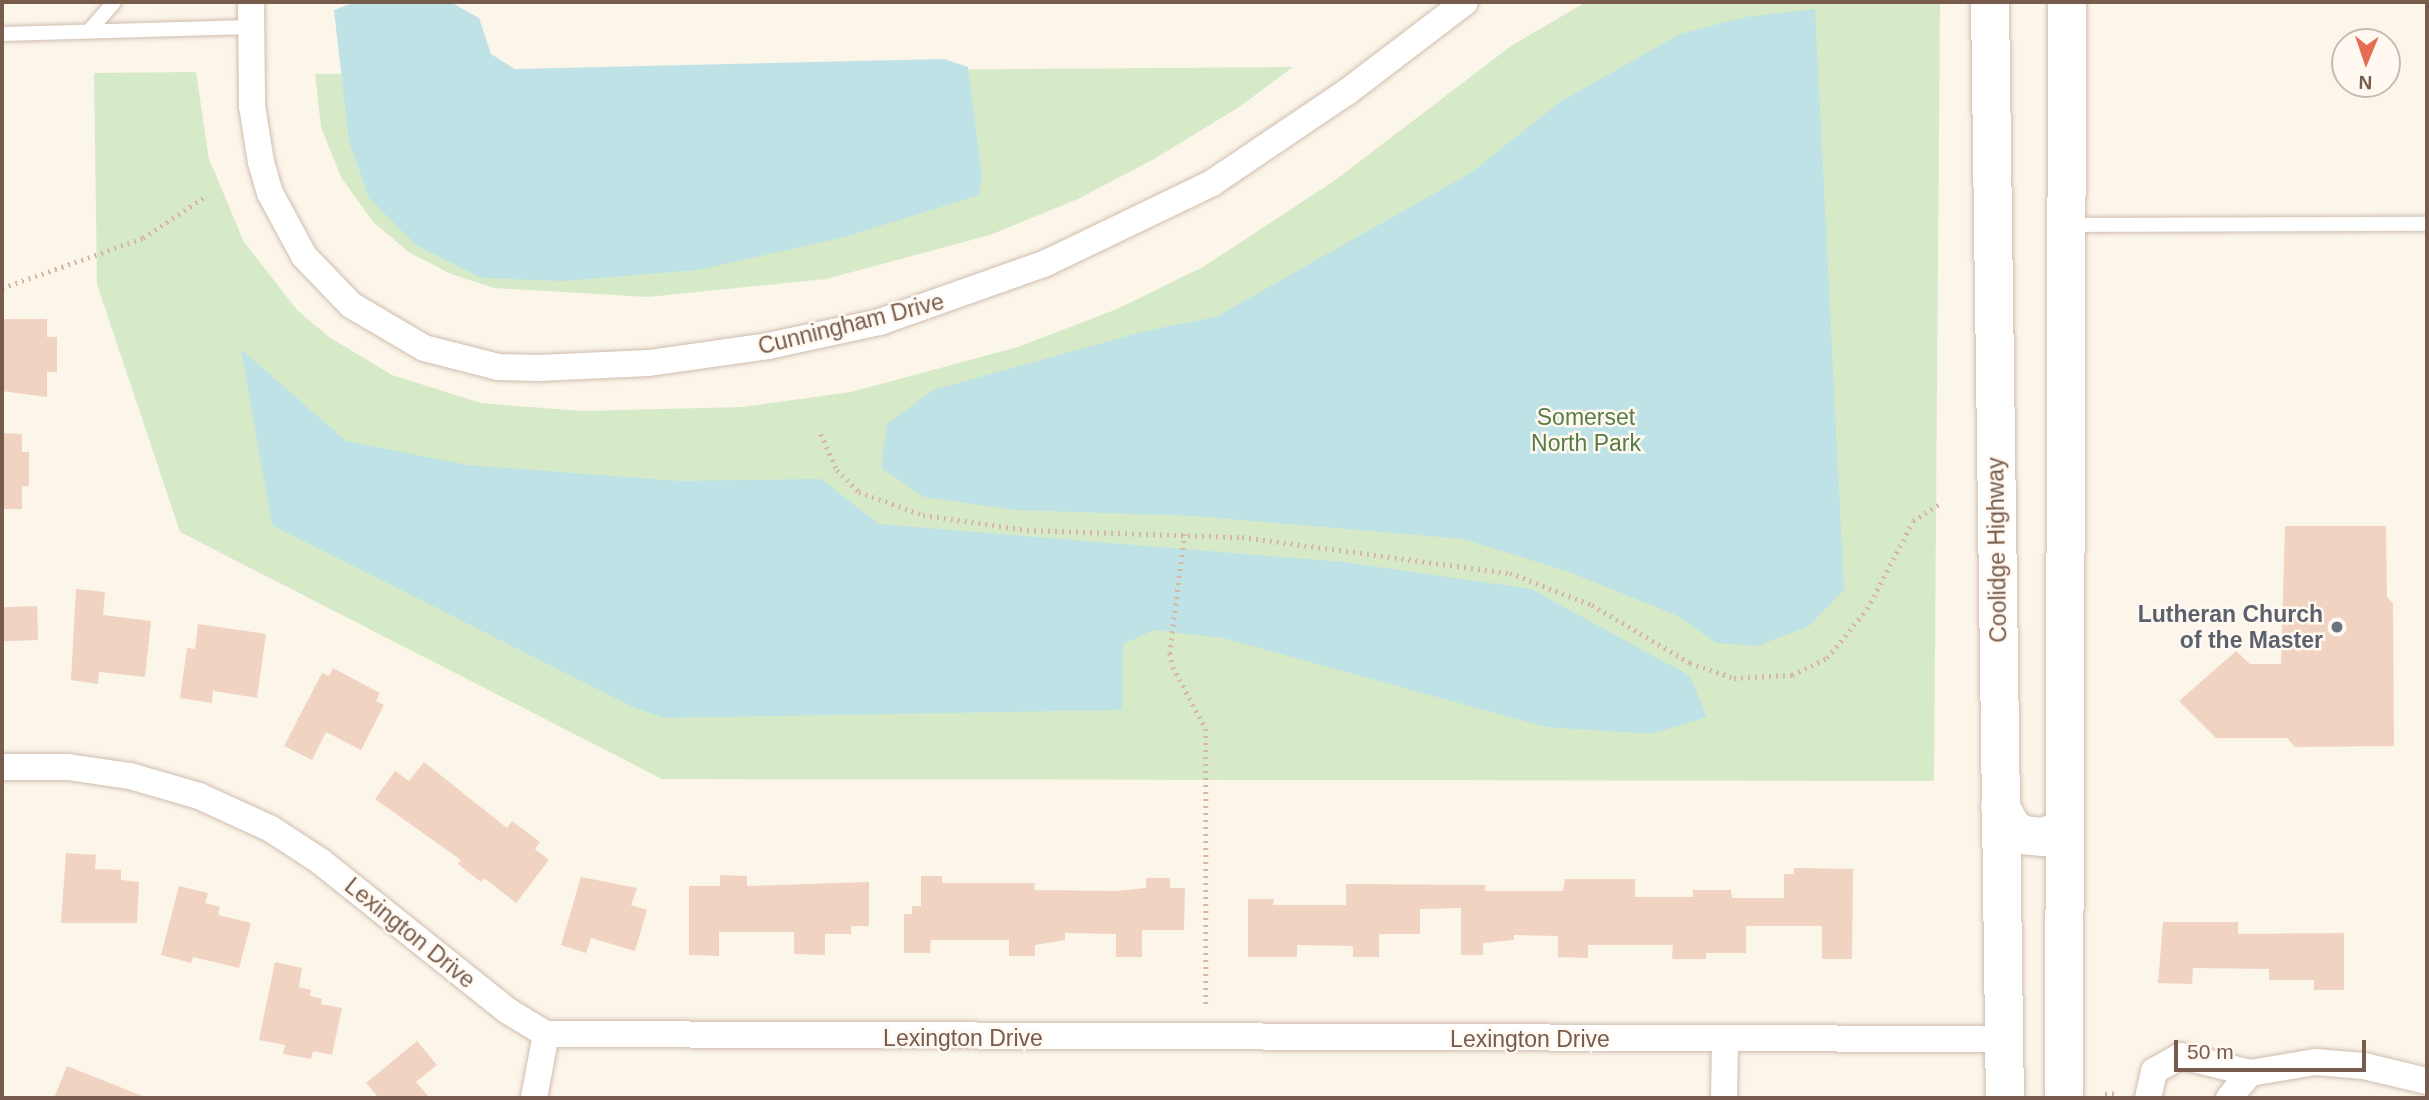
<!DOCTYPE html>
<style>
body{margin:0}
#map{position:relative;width:2429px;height:1100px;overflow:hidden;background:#fcf5ea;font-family:Arial,sans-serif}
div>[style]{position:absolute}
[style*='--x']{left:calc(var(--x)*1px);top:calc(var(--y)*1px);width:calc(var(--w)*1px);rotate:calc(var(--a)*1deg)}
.green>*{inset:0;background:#d7eac8}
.water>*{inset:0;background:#bee2e6}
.building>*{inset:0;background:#f1d3c2;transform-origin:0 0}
.path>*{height:4.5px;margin-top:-2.25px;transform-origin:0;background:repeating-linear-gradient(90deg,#d7b7a4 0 2px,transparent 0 7px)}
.roads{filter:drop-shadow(0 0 2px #cfbdaf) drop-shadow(0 0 2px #cfbdaf)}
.lane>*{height:14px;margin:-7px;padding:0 7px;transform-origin:7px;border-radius:7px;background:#fff}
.street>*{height:26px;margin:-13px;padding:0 13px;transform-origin:13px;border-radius:13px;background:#fff}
.secondary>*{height:38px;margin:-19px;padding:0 19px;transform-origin:19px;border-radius:19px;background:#fff}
.dots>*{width:19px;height:19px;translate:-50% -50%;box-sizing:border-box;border:4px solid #fff9f1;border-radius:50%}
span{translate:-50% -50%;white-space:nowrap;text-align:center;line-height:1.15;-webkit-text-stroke:5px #fff9f1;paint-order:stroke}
.street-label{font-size:23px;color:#775b4d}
.park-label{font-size:23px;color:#577d45}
.worship-label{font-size:23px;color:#5b616d;font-weight:700}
.right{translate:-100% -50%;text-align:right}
.frame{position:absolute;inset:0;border:4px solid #775b4d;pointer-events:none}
.north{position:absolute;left:2331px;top:28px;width:70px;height:70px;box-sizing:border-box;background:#fff9f1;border:2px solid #c9baaf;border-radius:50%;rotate:182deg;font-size:19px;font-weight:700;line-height:28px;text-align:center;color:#775b4d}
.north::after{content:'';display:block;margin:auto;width:24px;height:32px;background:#e36e52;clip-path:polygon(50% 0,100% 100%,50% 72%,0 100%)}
.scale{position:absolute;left:2174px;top:1040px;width:192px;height:32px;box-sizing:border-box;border:4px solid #775b4d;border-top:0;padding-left:9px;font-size:21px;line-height:24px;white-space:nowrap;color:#775b4d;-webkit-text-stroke:5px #fff9f1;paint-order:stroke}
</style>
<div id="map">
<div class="green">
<div style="clip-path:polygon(1586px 2px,1940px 2px,1934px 781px,662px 779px,180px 532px,97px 284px,94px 73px,196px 72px,209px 159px,244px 242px,297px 310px,329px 337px,392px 375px,481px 403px,582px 411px,743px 407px,851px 392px,1018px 347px,1117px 309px,1203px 267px,1334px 181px,1511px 46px)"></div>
<div style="clip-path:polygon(1293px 67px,1239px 107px,1154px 159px,1078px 199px,990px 235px,826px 279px,648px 297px,494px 288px,451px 274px,410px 253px,373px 222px,341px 177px,321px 127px,315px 74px)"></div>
</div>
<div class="water">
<div style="clip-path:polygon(355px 2px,452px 3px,479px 18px,491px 54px,515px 69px,944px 59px,968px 67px,982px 176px,979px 195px,845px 237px,698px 270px,563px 281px,482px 278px,416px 245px,369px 198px,349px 142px,334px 10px)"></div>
<div style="clip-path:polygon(1815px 9px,1844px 590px,1809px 626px,1758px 646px,1716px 643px,1678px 616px,1569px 572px,1463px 539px,1195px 516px,1015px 510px,924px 497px,881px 468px,887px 424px,933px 390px,1145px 331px,1216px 317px,1472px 172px,1560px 102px,1680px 34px,1745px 17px)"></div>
<div style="clip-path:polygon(241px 349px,346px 441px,468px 465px,680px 481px,821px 479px,879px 524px,1343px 562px,1531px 589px,1690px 676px,1707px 717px,1652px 734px,1546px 727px,1223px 638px,1154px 630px,1123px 644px,1122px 710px,664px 718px,633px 707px,272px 525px)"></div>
</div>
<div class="building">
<div style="clip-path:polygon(2px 319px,47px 319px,47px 337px,57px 337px,57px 372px,47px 372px,47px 397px,2px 391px)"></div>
<div style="clip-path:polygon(2px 433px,22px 434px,22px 452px,29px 452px,29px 486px,22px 486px,22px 509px,2px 509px)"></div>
<div style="clip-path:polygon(2285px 526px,2386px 526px,2387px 597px,2393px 603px,2394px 746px,2295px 747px,2287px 738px,2216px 738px,2179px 701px,2236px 651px,2250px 664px,2281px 664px)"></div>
<div style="clip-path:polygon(76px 589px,105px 592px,103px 615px,151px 621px,145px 677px,99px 672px,98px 684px,71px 680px)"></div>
<div style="left:37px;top:606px;width:34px;height:35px;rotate:88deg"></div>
<div style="clip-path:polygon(198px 624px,266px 634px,257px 698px,213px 691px,212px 703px,180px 698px,187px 648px,195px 649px)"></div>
<div style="clip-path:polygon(333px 668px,380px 693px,376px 701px,384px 705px,361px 750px,326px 732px,312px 760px,284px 746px,322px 673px,329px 676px)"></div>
<div style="clip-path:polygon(424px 762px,507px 828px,512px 821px,540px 842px,535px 849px,549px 860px,516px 903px,484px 878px,481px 882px,458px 864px,461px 860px,375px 799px,395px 771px,409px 781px)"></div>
<div style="clip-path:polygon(66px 853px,96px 855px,95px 869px,121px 870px,121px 880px,139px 882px,137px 923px,61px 923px)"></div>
<div style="clip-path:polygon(1794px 868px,1853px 869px,1852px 959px,1822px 959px,1822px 926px,1746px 926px,1746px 953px,1706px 953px,1706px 959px,1672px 959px,1673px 945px,1588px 945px,1588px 958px,1558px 957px,1558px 936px,1514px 935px,1514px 940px,1483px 943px,1483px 955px,1461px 955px,1461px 908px,1420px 909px,1420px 934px,1379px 934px,1379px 957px,1353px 957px,1353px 946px,1297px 945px,1297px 957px,1248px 957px,1248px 899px,1274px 899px,1273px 905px,1346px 905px,1346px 884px,1485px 885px,1485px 891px,1563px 891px,1565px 879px,1635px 879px,1635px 897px,1693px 897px,1693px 890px,1731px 890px,1732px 898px,1784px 898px,1784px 874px,1794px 874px)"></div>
<div style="clip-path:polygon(720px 875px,747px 876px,747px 886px,869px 882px,869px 926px,851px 926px,851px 934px,825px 934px,825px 955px,794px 954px,794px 932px,719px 932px,719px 956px,689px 955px,689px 886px,720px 886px)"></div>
<div style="clip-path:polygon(921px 876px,942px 876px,942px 883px,1035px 883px,1034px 890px,1116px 891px,1146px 888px,1146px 878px,1170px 878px,1170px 888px,1185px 888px,1184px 930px,1142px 930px,1142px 957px,1116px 957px,1116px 934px,1065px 933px,1065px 940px,1035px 945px,1035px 956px,1009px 956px,1009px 940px,931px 940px,930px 953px,904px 953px,904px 914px,912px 914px,912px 906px,921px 906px)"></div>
<div style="clip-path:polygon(581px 877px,637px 888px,631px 905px,647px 910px,635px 951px,591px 938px,586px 953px,561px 945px)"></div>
<div style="clip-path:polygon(179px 886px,208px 893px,205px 903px,220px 907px,218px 915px,251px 923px,239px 968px,193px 957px,191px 963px,161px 955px)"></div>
<div style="clip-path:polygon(2163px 922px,2238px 922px,2238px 934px,2344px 933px,2344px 990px,2314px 990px,2314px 980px,2269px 980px,2269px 969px,2193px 968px,2192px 984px,2158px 983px)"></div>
<div style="clip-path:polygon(275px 962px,302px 968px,299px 987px,311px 990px,310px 996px,322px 999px,321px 1004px,342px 1008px,332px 1055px,313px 1051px,311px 1059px,283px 1054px,285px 1045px,259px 1040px)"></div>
<div style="clip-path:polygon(417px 1041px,437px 1065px,416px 1082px,430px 1098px,379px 1098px,366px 1083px)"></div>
<div style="clip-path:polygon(67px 1066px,145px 1097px,145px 1098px,54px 1098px)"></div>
</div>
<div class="path">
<div style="--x:2;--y:288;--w:150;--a:-19.5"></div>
<div style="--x:143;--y:238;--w:76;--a:-33.7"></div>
<div style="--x:821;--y:434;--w:39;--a:66"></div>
<div style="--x:837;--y:470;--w:31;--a:45"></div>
<div style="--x:859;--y:492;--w:68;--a:19.8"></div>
<div style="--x:923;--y:515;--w:105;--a:8.2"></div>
<div style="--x:1027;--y:530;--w:215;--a:1.9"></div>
<div style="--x:1242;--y:537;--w:270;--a:7.7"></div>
<div style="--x:1510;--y:573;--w:88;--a:21.3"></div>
<div style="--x:1592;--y:605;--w:114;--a:30.6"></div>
<div style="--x:1690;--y:663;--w:46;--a:18.8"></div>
<div style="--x:1734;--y:678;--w:58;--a:-3"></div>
<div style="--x:1792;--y:675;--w:39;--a:-26"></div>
<div style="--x:1827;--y:658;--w:63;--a:-50.8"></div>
<div style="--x:1867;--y:609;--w:99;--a:-62.4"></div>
<div style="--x:1913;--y:521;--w:33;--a:-33"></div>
<div style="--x:1185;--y:534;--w:120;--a:97.2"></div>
<div style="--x:1170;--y:653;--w:14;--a:78"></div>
<div style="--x:1173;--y:667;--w:70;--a:62"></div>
<div style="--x:1206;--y:729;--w:277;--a:90"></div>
<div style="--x:2105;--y:1094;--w:14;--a:-4"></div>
</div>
<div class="roads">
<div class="lane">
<div style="--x:89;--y:31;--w:38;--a:-49"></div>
<div style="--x:2;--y:34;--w:249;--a:-1.6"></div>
<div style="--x:2069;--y:225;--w:358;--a:-0.2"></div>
</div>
<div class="street">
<div style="--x:251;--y:2;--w:104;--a:89.4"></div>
<div style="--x:252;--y:106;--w:57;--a:80.9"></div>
<div style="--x:261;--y:162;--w:32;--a:74"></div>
<div style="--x:270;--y:193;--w:72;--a:61.6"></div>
<div style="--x:304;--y:256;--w:68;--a:46.2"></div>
<div style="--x:351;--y:305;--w:85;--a:30.5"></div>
<div style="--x:424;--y:348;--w:76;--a:14.4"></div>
<div style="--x:498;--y:367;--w:40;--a:1.4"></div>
<div style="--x:538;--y:368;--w:111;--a:-2.6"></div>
<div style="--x:649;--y:363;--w:120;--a:-8.1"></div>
<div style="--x:768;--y:346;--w:115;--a:-12.1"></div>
<div style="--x:880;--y:322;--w:174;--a:-19.5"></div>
<div style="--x:1044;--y:264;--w:187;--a:-25.7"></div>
<div style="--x:1212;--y:183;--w:163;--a:-34"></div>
<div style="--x:1347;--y:92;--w:148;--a:-37.3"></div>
<div style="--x:2;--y:767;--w:66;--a:0"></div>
<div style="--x:68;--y:767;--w:63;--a:8.3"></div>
<div style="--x:130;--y:776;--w:72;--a:16.2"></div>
<div style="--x:199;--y:796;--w:79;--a:24.6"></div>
<div style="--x:271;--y:829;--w:59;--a:33.1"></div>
<div style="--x:320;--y:861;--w:241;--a:38.6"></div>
<div style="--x:508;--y:1011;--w:44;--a:31.2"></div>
<div style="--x:546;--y:1034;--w:1458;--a:0.2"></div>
<div style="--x:534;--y:1098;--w:65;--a:-79.4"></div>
<div style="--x:1724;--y:1098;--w:59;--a:-89"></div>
<div style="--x:2148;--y:1098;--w:28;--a:-77"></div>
<div style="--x:2154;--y:1071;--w:31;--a:-29"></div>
<div style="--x:2181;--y:1056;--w:71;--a:13.8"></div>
<div style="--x:2250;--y:1073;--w:66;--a:-9.6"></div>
<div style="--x:2315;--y:1062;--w:49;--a:4.7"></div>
<div style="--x:2364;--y:1066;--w:65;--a:13.4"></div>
<div style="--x:2229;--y:1098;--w:33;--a:-50"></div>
</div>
<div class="secondary">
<div style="--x:1990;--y:2;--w:1096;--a:89.22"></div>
<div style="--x:2000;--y:806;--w:25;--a:61"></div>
<div style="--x:2012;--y:828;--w:13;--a:32"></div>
<div style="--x:2023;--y:835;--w:20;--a:6"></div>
<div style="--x:2043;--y:837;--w:23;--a:-20"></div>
<div style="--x:2064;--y:1098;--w:1096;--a:-89.84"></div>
</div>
</div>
<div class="dots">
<div style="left:2337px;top:627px;background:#6b7280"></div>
</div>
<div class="street-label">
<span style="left:851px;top:324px;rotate:-14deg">Cunningham Drive</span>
<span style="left:1997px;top:550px;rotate:-91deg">Coolidge Highway</span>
<span style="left:410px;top:933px;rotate:39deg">Lexington Drive</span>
<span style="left:963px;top:1038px">Lexington Drive</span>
<span style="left:1530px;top:1039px">Lexington Drive</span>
</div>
<div class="park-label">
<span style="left:1586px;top:430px">Somerset<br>North Park</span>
</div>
<div class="worship-label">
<span class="right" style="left:2323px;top:627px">Lutheran Church<br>of the Master</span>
</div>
<div class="frame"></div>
<div class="north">N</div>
<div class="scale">50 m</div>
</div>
